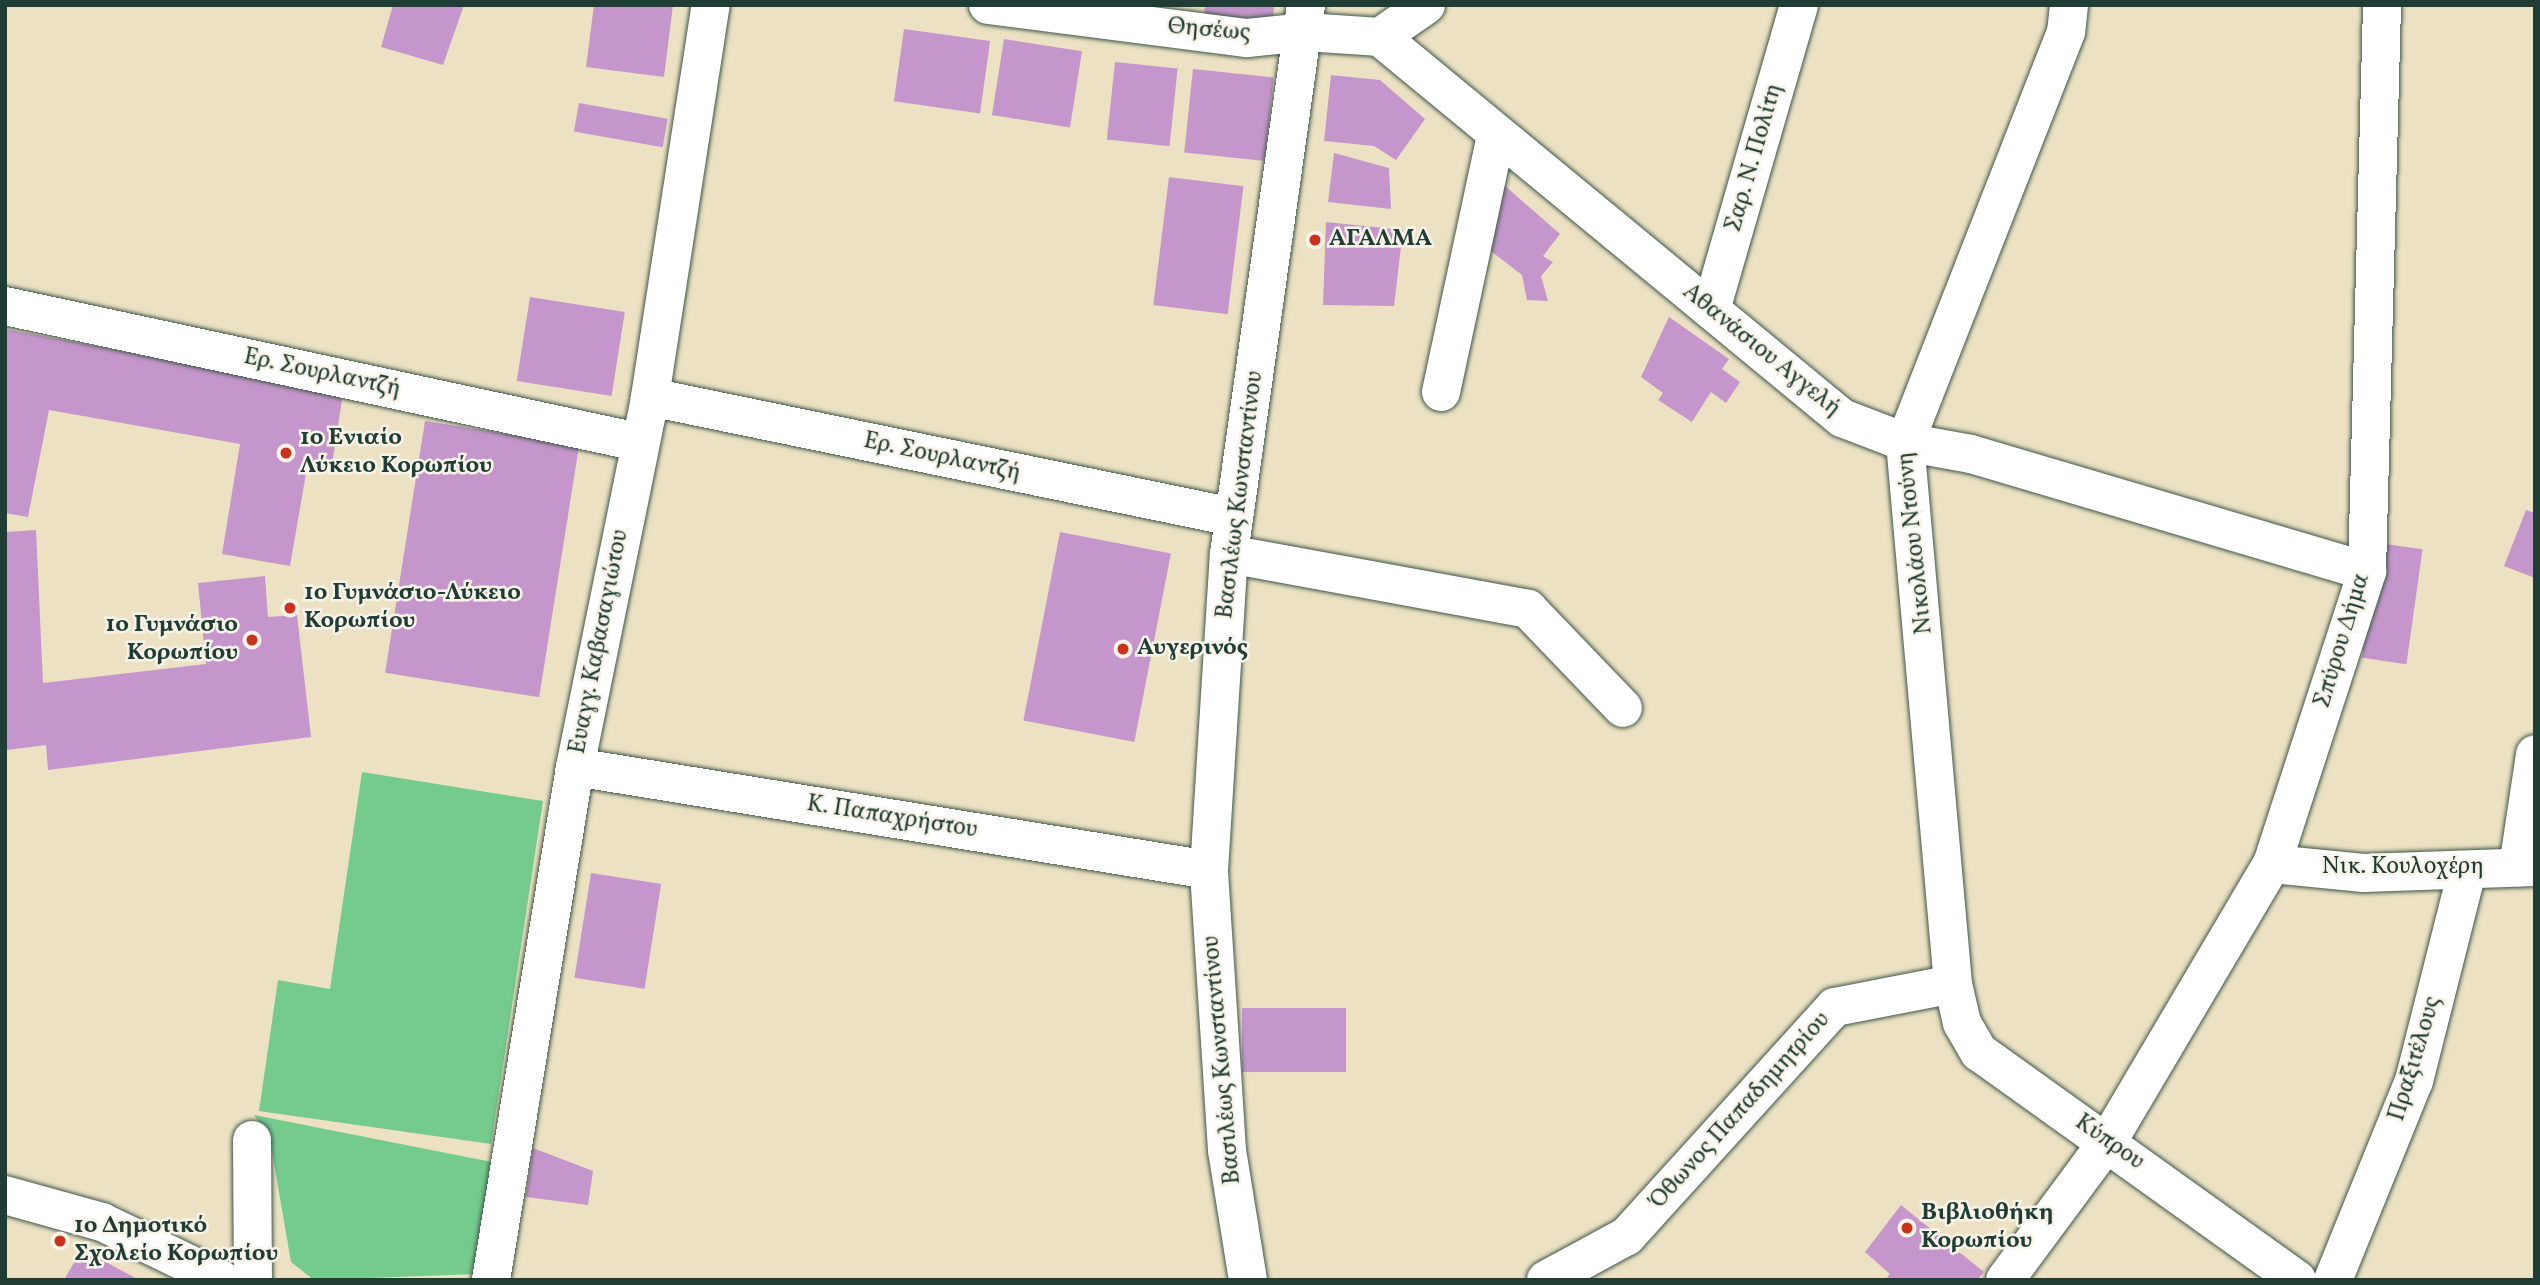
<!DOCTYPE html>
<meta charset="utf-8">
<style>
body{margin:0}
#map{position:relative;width:2540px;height:1285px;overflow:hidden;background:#ece2c3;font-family:Vollkorn,serif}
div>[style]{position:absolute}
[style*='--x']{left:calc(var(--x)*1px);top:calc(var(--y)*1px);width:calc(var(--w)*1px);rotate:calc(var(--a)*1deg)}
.green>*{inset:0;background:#75ca8e}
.building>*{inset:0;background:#c596cb;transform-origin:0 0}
.roads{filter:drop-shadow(0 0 2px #3e5649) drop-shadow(0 0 2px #3e5649)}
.minor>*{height:38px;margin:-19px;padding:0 19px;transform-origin:19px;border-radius:19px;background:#fff}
.major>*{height:38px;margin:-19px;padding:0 19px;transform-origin:19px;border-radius:19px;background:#fff}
.dots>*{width:19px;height:19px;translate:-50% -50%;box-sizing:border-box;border:4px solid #f7f3e8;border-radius:50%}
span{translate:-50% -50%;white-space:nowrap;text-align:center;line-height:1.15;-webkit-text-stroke:5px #f7f3e8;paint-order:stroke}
.street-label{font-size:24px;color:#1f3d34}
.poi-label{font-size:24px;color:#1f3d34;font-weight:700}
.left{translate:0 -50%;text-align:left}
.right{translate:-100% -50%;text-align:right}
.frame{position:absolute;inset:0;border:7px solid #1f3d34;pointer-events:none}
</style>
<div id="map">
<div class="green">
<div style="clip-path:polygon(362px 772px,543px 801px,491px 1144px,259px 1111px,278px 980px,330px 989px)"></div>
<div style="clip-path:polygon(254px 1115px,492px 1162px,476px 1274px,314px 1280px,291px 1262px,270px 1140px)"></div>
</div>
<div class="building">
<div style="clip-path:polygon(393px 5px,464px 5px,443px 65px,381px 47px)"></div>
<div style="clip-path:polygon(594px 5px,673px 5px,664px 77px,586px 67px)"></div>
<div style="clip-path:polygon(1205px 5px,1274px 5px,1273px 23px,1204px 17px)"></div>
<div style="left:904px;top:29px;width:87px;height:73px;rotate:8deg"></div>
<div style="left:1004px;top:39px;width:79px;height:77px;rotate:9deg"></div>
<div style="left:1115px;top:62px;width:63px;height:78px;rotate:6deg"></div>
<div style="left:1193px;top:69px;width:81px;height:84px;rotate:6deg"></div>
<div style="clip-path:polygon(1331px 75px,1380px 80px,1425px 119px,1396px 160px,1374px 146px,1324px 141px)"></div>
<div style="left:579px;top:103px;width:90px;height:29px;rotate:10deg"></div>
<div style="clip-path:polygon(1334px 153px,1389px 168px,1391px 209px,1328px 202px)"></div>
<div style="left:1169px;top:177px;width:75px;height:129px;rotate:7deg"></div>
<div style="clip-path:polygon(1504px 185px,1560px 234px,1543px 256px,1553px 262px,1541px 276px,1548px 301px,1527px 300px,1522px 275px,1487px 248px)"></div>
<div style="clip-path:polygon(1326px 222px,1403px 230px,1394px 306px,1323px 305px)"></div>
<div style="left:530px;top:297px;width:96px;height:85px;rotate:9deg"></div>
<div style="clip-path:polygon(1669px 317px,1729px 359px,1722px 369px,1740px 382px,1726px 403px,1711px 392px,1692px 422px,1658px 400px,1663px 393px,1641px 377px)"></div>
<div style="clip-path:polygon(5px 329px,343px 393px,332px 465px,308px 462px,290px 566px,222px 554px,240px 444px,49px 410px,28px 517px,5px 513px)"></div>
<div style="left:425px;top:421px;width:156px;height:255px;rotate:9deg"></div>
<div style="clip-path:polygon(2526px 510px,2535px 513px,2535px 578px,2504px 566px)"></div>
<div style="clip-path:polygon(36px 530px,43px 683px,206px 664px,198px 583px,265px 576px,268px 617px,297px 615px,311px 737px,48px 770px,46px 745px,7px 750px,5px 532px)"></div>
<div style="left:1060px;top:532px;width:113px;height:192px;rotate:11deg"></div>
<div style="left:2378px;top:543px;width:45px;height:116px;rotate:8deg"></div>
<div style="left:591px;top:873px;width:71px;height:106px;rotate:9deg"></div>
<div style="left:1242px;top:1008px;width:104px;height:64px"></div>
<div style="clip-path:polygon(533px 1148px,593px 1171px,588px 1205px,526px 1197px)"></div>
<div style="clip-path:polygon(1901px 1205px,1984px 1272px,1977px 1280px,1885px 1280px,1890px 1274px,1865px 1252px)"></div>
<div style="clip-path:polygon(82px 1249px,139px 1280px,64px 1280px)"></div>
</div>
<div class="roads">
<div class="minor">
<div style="--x:988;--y:5;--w:261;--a:7.3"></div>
<div style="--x:1247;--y:38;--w:58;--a:-5.9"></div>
<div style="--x:1305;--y:32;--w:75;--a:3.8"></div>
<div style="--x:1380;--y:37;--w:599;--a:39.51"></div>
<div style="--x:1842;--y:418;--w:67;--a:20.9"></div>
<div style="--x:1905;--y:442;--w:67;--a:10.3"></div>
<div style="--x:1971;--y:454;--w:413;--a:16.5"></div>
<div style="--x:2069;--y:5;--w:27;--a:96"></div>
<div style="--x:2066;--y:32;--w:440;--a:111.4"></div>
<div style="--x:1905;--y:442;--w:544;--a:84.94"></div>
<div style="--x:1953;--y:984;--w:40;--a:77"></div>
<div style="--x:1962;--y:1023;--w:34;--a:60"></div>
<div style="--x:1979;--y:1052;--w:391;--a:35.6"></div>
<div style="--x:1380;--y:37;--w:56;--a:-34.8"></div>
<div style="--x:5;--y:306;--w:647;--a:12.13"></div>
<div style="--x:1711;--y:310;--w:317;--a:-73.9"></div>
<div style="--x:1441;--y:392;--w:262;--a:-77.9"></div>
<div style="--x:650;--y:397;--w:595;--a:11.63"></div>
<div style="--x:1229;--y:554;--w:304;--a:10.4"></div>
<div style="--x:1528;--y:609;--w:137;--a:46.2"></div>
<div style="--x:575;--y:767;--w:642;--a:9.23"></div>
<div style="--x:2272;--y:864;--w:92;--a:5.6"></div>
<div style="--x:2364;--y:873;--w:171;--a:-2"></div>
<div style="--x:2518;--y:867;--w:114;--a:-81.4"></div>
<div style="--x:252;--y:1140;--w:140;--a:89.6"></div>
<div style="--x:5;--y:1195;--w:101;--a:15.6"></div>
<div style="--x:102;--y:1222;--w:133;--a:25.8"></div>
<div style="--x:491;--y:1280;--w:520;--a:-80.7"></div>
<div style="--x:575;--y:767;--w:378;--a:-78.5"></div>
<div style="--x:650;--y:397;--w:397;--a:-81.2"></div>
<div style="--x:1546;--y:1280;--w:92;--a:-28.5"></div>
<div style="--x:1627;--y:1236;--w:309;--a:-47.8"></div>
<div style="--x:1835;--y:1007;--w:120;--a:-11"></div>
<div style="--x:2005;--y:1280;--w:173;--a:-53.5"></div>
<div style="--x:2108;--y:1141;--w:322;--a:-59.4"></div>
<div style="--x:2272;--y:864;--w:308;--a:-72"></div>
<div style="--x:2367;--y:571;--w:566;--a:-88.48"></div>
<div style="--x:2333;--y:1280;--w:215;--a:-67.9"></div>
<div style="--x:2414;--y:1081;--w:216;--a:-75.8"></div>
</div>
<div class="major">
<div style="--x:1248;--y:1280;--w:132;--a:-99.2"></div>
<div style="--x:1227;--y:1150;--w:281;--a:-93.7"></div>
<div style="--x:1209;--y:870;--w:317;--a:-86.4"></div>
<div style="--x:1229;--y:554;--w:554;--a:-82.02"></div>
</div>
</div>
<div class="dots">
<div style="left:1315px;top:240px;background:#c8321e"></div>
<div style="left:286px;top:453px;background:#c8321e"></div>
<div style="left:290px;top:608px;background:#c8321e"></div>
<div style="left:252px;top:640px;background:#c8321e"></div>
<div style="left:1123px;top:649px;background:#c8321e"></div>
<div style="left:1907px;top:1228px;background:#c8321e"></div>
<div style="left:60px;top:1241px;background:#c8321e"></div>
</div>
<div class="street-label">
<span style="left:1209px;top:31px;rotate:5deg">Θησέως</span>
<span style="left:1755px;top:158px;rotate:-74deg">Σαρ. Ν. Πολίτη</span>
<span style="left:1761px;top:351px;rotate:39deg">Αθανάσιου Αγγελή</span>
<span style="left:322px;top:374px;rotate:12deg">Ερ. Σουρλαντζή</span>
<span style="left:942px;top:458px;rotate:12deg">Ερ. Σουρλαντζή</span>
<span style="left:1241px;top:495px;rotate:-83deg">Βασιλέως Κωνσταντίνου</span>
<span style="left:1916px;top:543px;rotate:-96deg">Νικολάου Ντούνη</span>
<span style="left:2343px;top:641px;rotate:-73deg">Σπύρου Δήμα</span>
<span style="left:600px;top:642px;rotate:-79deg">Ευαγγ. Καβασαγιώτου</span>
<span style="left:892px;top:818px;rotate:9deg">Κ. Παπαχρήστου</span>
<span style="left:2403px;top:868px">Νικ. Κουλοχέρη</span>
<span style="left:2416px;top:1059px;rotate:-73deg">Πραξιτέλους</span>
<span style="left:1223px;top:1060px;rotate:-95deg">Βασιλέως Κωνσταντίνου</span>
<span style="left:1741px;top:1111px;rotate:-48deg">Όθωνος Παπαδημητρίου</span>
<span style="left:2109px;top:1143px;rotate:35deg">Κύπρου</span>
</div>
<div class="poi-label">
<span class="left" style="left:1329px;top:240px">ΑΓΑΛΜΑ</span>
<span class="left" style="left:300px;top:453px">1ο Ενιαίο<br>Λύκειο Κορωπίου</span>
<span class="left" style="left:304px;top:608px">1ο Γυμνάσιο-Λύκειο<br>Κορωπίου</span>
<span class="right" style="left:238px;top:640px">1ο Γυμνάσιο<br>Κορωπίου</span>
<span class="left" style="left:1137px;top:649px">Αυγερινός</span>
<span class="left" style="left:1921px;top:1228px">Βιβλιοθήκη<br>Κορωπίου</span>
<span class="left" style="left:74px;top:1241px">1ο Δημοτικό<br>Σχολείο Κορωπίου</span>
</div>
<div class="frame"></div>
</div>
